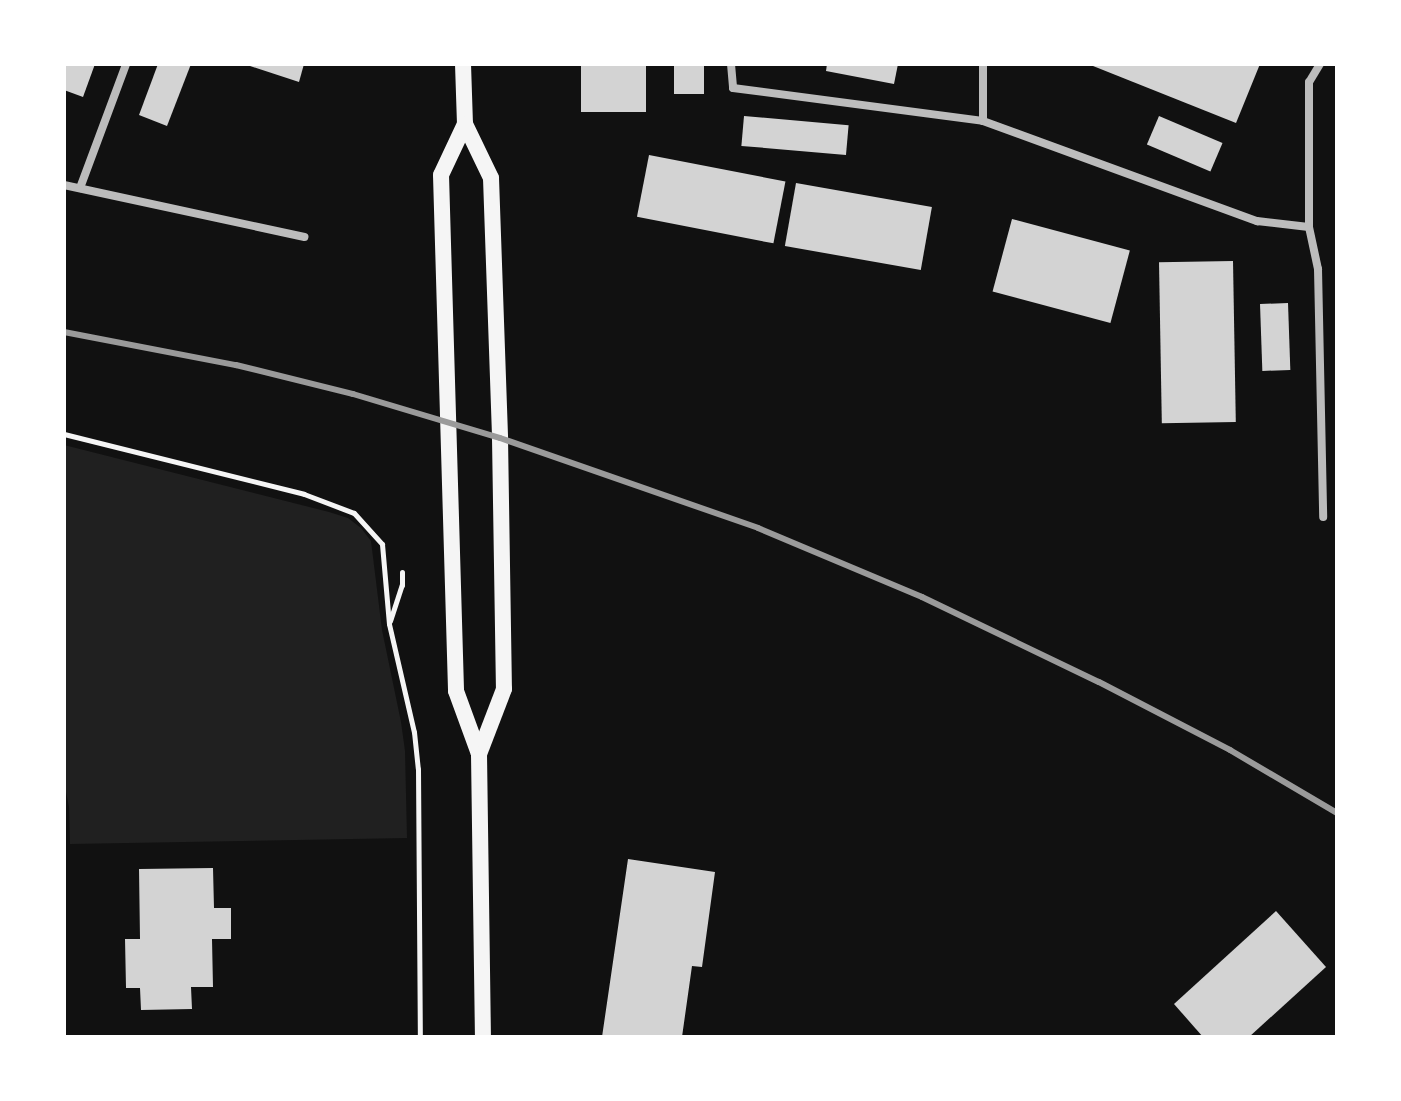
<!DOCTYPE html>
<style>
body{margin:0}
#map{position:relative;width:1401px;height:1101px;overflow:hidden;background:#111;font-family:Jost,sans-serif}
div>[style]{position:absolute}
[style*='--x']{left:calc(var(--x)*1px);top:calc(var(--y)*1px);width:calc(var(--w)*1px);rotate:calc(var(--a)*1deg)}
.green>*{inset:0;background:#202020}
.building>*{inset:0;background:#d3d3d3;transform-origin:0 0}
.path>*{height:5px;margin:-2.5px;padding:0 2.5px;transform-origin:2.5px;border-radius:2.5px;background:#f5f5f5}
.minor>*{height:8px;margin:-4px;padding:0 4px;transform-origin:4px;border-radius:4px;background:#bcbcbc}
.secondary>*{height:16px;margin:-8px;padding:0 8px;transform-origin:8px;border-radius:8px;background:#f5f5f5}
.rail>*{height:6px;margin:-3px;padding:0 3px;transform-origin:3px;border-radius:3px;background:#9a9a9a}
span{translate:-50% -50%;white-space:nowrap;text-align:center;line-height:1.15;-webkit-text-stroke:6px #fff;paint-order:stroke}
.frame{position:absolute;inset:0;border:66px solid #fff;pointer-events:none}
</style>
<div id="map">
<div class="green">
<div style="clip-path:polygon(64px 445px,329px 512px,348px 518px,361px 528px,371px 541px,382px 630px,401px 722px,405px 751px,407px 838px,70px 844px,69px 807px,64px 782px)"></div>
</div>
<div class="building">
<div style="clip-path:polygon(64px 64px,95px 64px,83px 97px,64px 90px)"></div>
<div style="clip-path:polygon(158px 64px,191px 64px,167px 126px,139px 115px)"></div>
<div style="clip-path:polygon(244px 64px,304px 64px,299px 82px)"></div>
<div style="left:581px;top:64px;width:65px;height:48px"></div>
<div style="left:674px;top:64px;width:30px;height:30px"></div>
<div style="clip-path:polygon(827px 64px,898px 64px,894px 84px,826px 71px)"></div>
<div style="clip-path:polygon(1088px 64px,1260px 64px,1236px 123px)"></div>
<div style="left:744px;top:116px;width:105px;height:30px;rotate:5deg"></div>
<div style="left:1159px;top:116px;width:69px;height:31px;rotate:23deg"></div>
<div style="left:649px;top:155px;width:139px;height:63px;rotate:11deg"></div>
<div style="left:796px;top:183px;width:138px;height:64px;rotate:10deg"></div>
<div style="left:1012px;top:219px;width:122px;height:75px;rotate:15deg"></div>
<div style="left:1233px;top:261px;width:161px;height:74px;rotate:89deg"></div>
<div style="left:1288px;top:303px;width:67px;height:28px;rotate:88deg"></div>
<div style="clip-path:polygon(628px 859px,715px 872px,702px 967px,692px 966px,682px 1037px,602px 1037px)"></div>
<div style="clip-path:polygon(213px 868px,214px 908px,231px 908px,231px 939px,212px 939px,213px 987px,191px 987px,192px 1009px,141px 1010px,140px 988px,126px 988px,125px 939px,140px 939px,139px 869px)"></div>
<div style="clip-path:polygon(1276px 911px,1326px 967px,1249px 1037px,1203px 1037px,1174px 1004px)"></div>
</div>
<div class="path">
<div style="--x:64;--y:434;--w:247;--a:14"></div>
<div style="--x:304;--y:494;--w:53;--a:20.8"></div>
<div style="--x:354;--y:513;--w:42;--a:47.9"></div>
<div style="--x:382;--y:544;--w:80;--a:85"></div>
<div style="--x:389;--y:624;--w:111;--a:77"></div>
<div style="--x:414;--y:732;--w:37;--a:84"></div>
<div style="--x:418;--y:769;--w:268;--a:89.6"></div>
<div style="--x:390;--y:621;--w:38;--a:-72"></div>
<div style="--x:402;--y:585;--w:13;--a:-90"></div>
</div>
<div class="minor">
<div style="--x:731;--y:64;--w:24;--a:85"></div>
<div style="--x:733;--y:88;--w:252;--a:7.5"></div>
<div style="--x:983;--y:121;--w:292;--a:20.1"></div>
<div style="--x:1257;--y:221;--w:52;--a:6.6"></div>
<div style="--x:983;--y:64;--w:57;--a:90"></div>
<div style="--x:1320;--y:64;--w:21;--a:121"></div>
<div style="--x:1309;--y:82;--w:145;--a:90"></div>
<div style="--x:1309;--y:227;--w:43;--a:77.9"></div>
<div style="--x:1318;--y:269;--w:248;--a:88.8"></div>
<div style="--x:64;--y:185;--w:246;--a:12.2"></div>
<div style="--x:80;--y:188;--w:132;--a:-69.6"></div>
</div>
<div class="secondary">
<div style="--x:463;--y:64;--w:60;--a:88.1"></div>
<div style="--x:465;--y:124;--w:60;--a:64.3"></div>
<div style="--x:491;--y:178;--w:260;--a:88"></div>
<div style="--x:500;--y:438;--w:251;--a:89.1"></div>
<div style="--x:504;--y:689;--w:70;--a:111"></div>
<div style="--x:465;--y:124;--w:56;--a:115.2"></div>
<div style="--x:441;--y:175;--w:516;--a:88.33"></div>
<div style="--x:456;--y:691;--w:67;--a:69.9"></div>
<div style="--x:479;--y:754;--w:283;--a:89.2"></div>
</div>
<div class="rail">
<div style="--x:64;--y:332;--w:175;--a:10.9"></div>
<div style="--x:236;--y:365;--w:121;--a:13.9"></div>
<div style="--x:353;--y:394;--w:153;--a:16.7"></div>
<div style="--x:500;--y:438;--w:273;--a:19.2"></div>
<div style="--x:758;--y:528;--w:178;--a:22.8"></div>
<div style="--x:922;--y:597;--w:196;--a:25.7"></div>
<div style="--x:1099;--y:682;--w:148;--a:27.4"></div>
<div style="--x:1230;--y:750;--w:124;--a:30.5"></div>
</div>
<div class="frame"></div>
</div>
